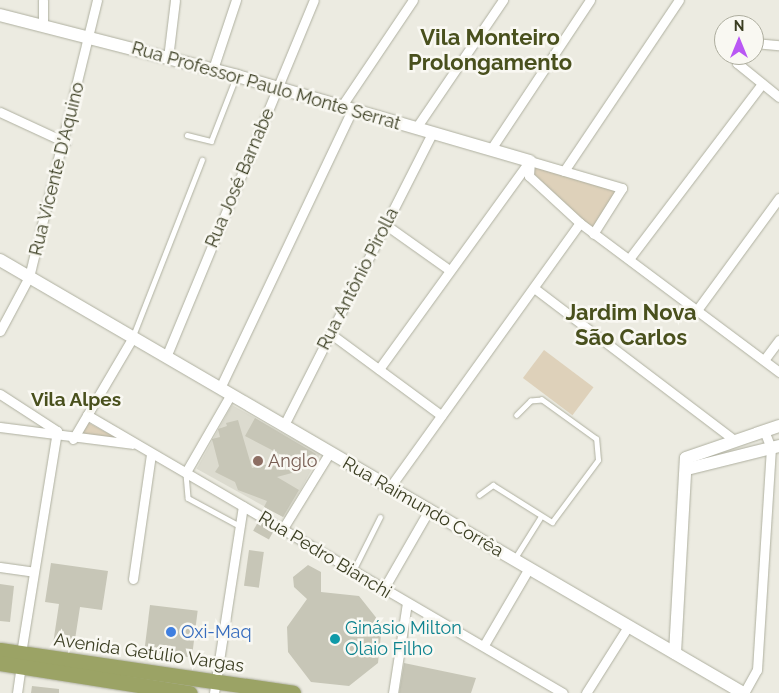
<!DOCTYPE html>
<meta charset="utf-8">
<style>
body{margin:0}
#map{position:relative;width:779px;height:693px;overflow:hidden;background:#ecebe1;font-family:Raleway,sans-serif}
div>[style]{position:absolute}
[style*='--x']{left:calc(var(--x)*1px);top:calc(var(--y)*1px);width:calc(var(--w)*1px);rotate:calc(var(--a)*1deg)}
.built>*{inset:0;background:#dcdbcf;transform-origin:0 0}
.green>*{inset:0;background:#ded1ba;transform-origin:0 0}
.building>*{inset:0;background:#c7c6b7;transform-origin:0 0}
.roads{filter:drop-shadow(0 0 1px #afb0a0) drop-shadow(0 0 1px #afb0a0)}
.lane>*{height:4.5px;margin:-2.25px;padding:0 2.25px;transform-origin:2.25px;border-radius:2.25px;background:#fff}
.street>*{height:9px;margin:-4.5px;padding:0 4.5px;transform-origin:4.5px;border-radius:4.5px;background:#fff}
.secondary>*{height:12px;margin:-6px;padding:0 6px;transform-origin:6px;border-radius:6px;background:#fff}
.primary>*{height:15px;margin:-7.5px;padding:0 7.5px;transform-origin:7.5px;border-radius:7.5px;background:#9ba365}
.dots>*{width:14px;height:14px;translate:-50% -50%;box-sizing:border-box;border:2px solid #f9f8f2;border-radius:50%}
span{translate:-50% -50%;white-space:nowrap;text-align:center;line-height:1.15;-webkit-text-stroke:5px #f9f8f2;paint-order:stroke}
.street-label{font-size:18px;color:#3a3d21}
.education-label{font-size:18px;color:#785e54}
.left{translate:0 -50%;text-align:left}
.culture-label{font-size:18px;color:#0d838f}
.shop-label{font-size:18px;color:#366cbe}
.neighbourhood-label{font-size:19px;color:#49501d;font-weight:700}
.district-label{font-size:22px;color:#49501d;font-weight:700}
.north{position:absolute;left:714px;top:15px;width:50px;height:50px;box-sizing:border-box;background:#f9f8f2;border:1px solid #adad9e;border-radius:50%;rotate:0deg;font-size:14px;font-weight:700;line-height:20px;text-align:center;color:#3a3d21}
.north::after{content:'';display:block;margin:auto;width:18px;height:22px;background:#b957f4;clip-path:polygon(50% 0,100% 100%,50% 72%,0 100%)}
</style>
<div id="map">
<div class="built">
<div style="left:232px;top:405px;width:101px;height:73px;rotate:29deg"></div>
</div>
<div class="green">
<div style="clip-path:polygon(533px 167px,613px 189px,615px 195px,594px 227px,589px 226px,532px 172px)"></div>
<div style="left:544px;top:350px;width:62px;height:35px;rotate:37deg"></div>
<div style="clip-path:polygon(87px 422px,115px 437px,115px 440px,82px 435px)"></div>
</div>
<div class="building">
<div style="clip-path:polygon(255px 418px,316px 454px,312px 463px,300px 458px,303px 470px,277px 477px,299px 490px,283px 517px,264px 507px,267px 501px,238px 490px,235px 482px,215px 472px,219px 466px,212px 439px,220px 437px,218px 429px,227px 426px,226px 423px,238px 420px,252px 468px,289px 459px,245px 436px)"></div>
<div style="left:258px;top:522px;width:18px;height:10px;rotate:29deg"></div>
<div style="left:249px;top:550px;width:15px;height:36px;rotate:8deg"></div>
<div style="clip-path:polygon(51px 563px,108px 571px,102px 610px,80px 607px,74px 646px,53px 644px,59px 604px,45px 602px)"></div>
<div style="clip-path:polygon(308px 565px,321px 572px,321px 592px,359px 596px,382px 625px,378px 663px,349px 686px,311px 682px,288px 652px,287px 627px,307px 599px,294px 587px,293px 577px)"></div>
<div style="clip-path:polygon(0 584px,14px 586px,10px 622px,0 621px)"></div>
<div style="left:150px;top:605px;width:48px;height:47px;rotate:7deg"></div>
<div style="clip-path:polygon(404px 663px,476px 678px,471px 693px,399px 693px)"></div>
<div style="clip-path:polygon(32px 686px,59px 689px,59px 693px,31px 693px)"></div>
</div>
<div class="roads">
<div class="lane">
<div style="--x:187;--y:135;--w:25;--a:14"></div>
<div style="--x:211;--y:141;--w:69;--a:-68.7"></div>
<div style="--x:133;--y:336;--w:189;--a:-68.6"></div>
<div style="--x:186;--y:474;--w:24;--a:85"></div>
<div style="--x:188;--y:498;--w:59;--a:28.3"></div>
<div style="--x:479;--y:495;--w:17;--a:-36"></div>
<div style="--x:493;--y:485;--w:70;--a:32.1"></div>
<div style="--x:552;--y:522;--w:77;--a:-53.4"></div>
<div style="--x:598;--y:460;--w:21;--a:-95"></div>
<div style="--x:596;--y:439;--w:67;--a:-144.2"></div>
<div style="--x:542;--y:400;--w:11;--a:175"></div>
<div style="--x:531;--y:401;--w:20;--a:135"></div>
<div style="--x:515;--y:558;--w:47;--a:-58"></div>
<div style="--x:353;--y:571;--w:60;--a:-63.4"></div>
</div>
<div class="street">
<div style="--x:43;--y:26;--w:26;--a:-90"></div>
<div style="--x:754;--y:43;--w:25;--a:5"></div>
<div style="--x:736;--y:55;--w:8;--a:83"></div>
<div style="--x:737;--y:63;--w:54;--a:39"></div>
<div style="--x:168;--y:58;--w:58;--a:-83.1"></div>
<div style="--x:213;--y:69;--w:73;--a:-71.6"></div>
<div style="--x:341;--y:107;--w:129;--a:-56.1"></div>
<div style="--x:0;--y:112;--w:72;--a:24.8"></div>
<div style="--x:416;--y:128;--w:155;--a:-55.8"></div>
<div style="--x:491;--y:149;--w:179;--a:-56.4"></div>
<div style="--x:530;--y:161;--w:15;--a:94"></div>
<div style="--x:529;--y:176;--w:69;--a:42.7"></div>
<div style="--x:580;--y:223;--w:249;--a:36.8"></div>
<div style="--x:530;--y:161;--w:96;--a:16.4"></div>
<div style="--x:622;--y:188;--w:54;--a:122.2"></div>
<div style="--x:564;--y:171;--w:206;--a:-56.1"></div>
<div style="--x:386;--y:225;--w:76;--a:35.4"></div>
<div style="--x:629;--y:259;--w:220;--a:-52.8"></div>
<div style="--x:534;--y:288;--w:251;--a:37.2"></div>
<div style="--x:697;--y:310;--w:139;--a:-53.8"></div>
<div style="--x:0;--y:331;--w:61;--a:-61.8"></div>
<div style="--x:29;--y:277;--w:285;--a:-76.2"></div>
<div style="--x:331;--y:334;--w:137;--a:36.4"></div>
<div style="--x:166;--y:357;--w:386;--a:-67.5"></div>
<div style="--x:764;--y:360;--w:25;--a:-53"></div>
<div style="--x:379;--y:369;--w:254;--a:-54.1"></div>
<div style="--x:220;--y:388;--w:308;--a:-64.6"></div>
<div style="--x:0;--y:394;--w:68;--a:33"></div>
<div style="--x:57;--y:431;--w:225;--a:99.2"></div>
<div style="--x:87;--y:415;--w:551;--a:30.29"></div>
<div style="--x:284;--y:425;--w:327;--a:-63.1"></div>
<div style="--x:0;--y:427;--w:133;--a:7.3"></div>
<div style="--x:73;--y:439;--w:118;--a:-59.5"></div>
<div style="--x:186;--y:472;--w:90;--a:-60"></div>
<div style="--x:390;--y:487;--w:325;--a:-54.3"></div>
<div style="--x:282;--y:530;--w:92;--a:-58.4"></div>
<div style="--x:0;--y:567;--w:34;--a:8"></div>
<div style="--x:133;--y:579;--w:126;--a:-81.8"></div>
<div style="--x:383;--y:590;--w:92;--a:-60.1"></div>
<div style="--x:484;--y:645;--w:89;--a:-59.7"></div>
<div style="--x:17;--y:693;--w:27;--a:-82"></div>
<div style="--x:214;--y:693;--w:189;--a:-81.2"></div>
<div style="--x:393;--y:693;--w:91;--a:-81.2"></div>
<div style="--x:586;--y:693;--w:80;--a:-57.7"></div>
<div style="--x:744;--y:693;--w:26;--a:-61"></div>
<div style="--x:757;--y:670;--w:222;--a:-86.4"></div>
<div style="--x:771;--y:448;--w:18;--a:-112"></div>
</div>
<div class="secondary">
<div style="--x:0;--y:15;--w:245;--a:14.4"></div>
<div style="--x:237;--y:76;--w:305;--a:16.2"></div>
<div style="--x:0;--y:260;--w:860;--a:30.23"></div>
<div style="--x:687;--y:469;--w:95;--a:-14"></div>
<div style="--x:675;--y:653;--w:195;--a:-86.8"></div>
<div style="--x:686;--y:458;--w:98;--a:-19"></div>
</div>
<div class="primary">
<div style="--x:0;--y:650;--w:296;--a:8.3"></div>
<div style="--x:0;--y:663;--w:192;--a:9"></div>
</div>
</div>
<div class="dots">
<div style="left:258px;top:461px;background:#8d6e63"></div>
<div style="left:171px;top:632px;background:#3f7fe0"></div>
<div style="left:335px;top:639px;background:#0f9aa8"></div>
</div>
<div class="street-label">
<span style="left:266px;top:86px;rotate:16deg">Rua Professor Paulo Monte Serrat</span>
<span style="left:57px;top:169px;rotate:-76deg">Rua Vicente D'Aquino</span>
<span style="left:240px;top:178px;rotate:-67deg">Rua José Barnabe</span>
<span style="left:358px;top:279px;rotate:-63deg">Rua Antônio Pirolla</span>
<span style="left:423px;top:507px;rotate:30deg">Rua Raimundo Corrêa</span>
<span style="left:325px;top:555px;rotate:31deg">Rua Pedro Bianchi</span>
<span style="left:149px;top:653px;rotate:8deg">Avenida Getúlio Vargas</span>
</div>
<div class="education-label">
<span class="left" style="left:268px;top:461px">Anglo</span>
</div>
<div class="culture-label">
<span class="left" style="left:345px;top:639px">Ginásio Milton<br>Olaio Filho</span>
</div>
<div class="shop-label">
<span class="left" style="left:181px;top:632px">Oxi-Maq</span>
</div>
<div class="neighbourhood-label">
<span style="left:76px;top:400px">Vila Alpes</span>
</div>
<div class="district-label">
<span style="left:490px;top:50px">Vila Monteiro<br>Prolongamento</span>
<span style="left:631px;top:325px">Jardim Nova<br>São Carlos</span>
</div>
<div class="north">N</div>
</div>
